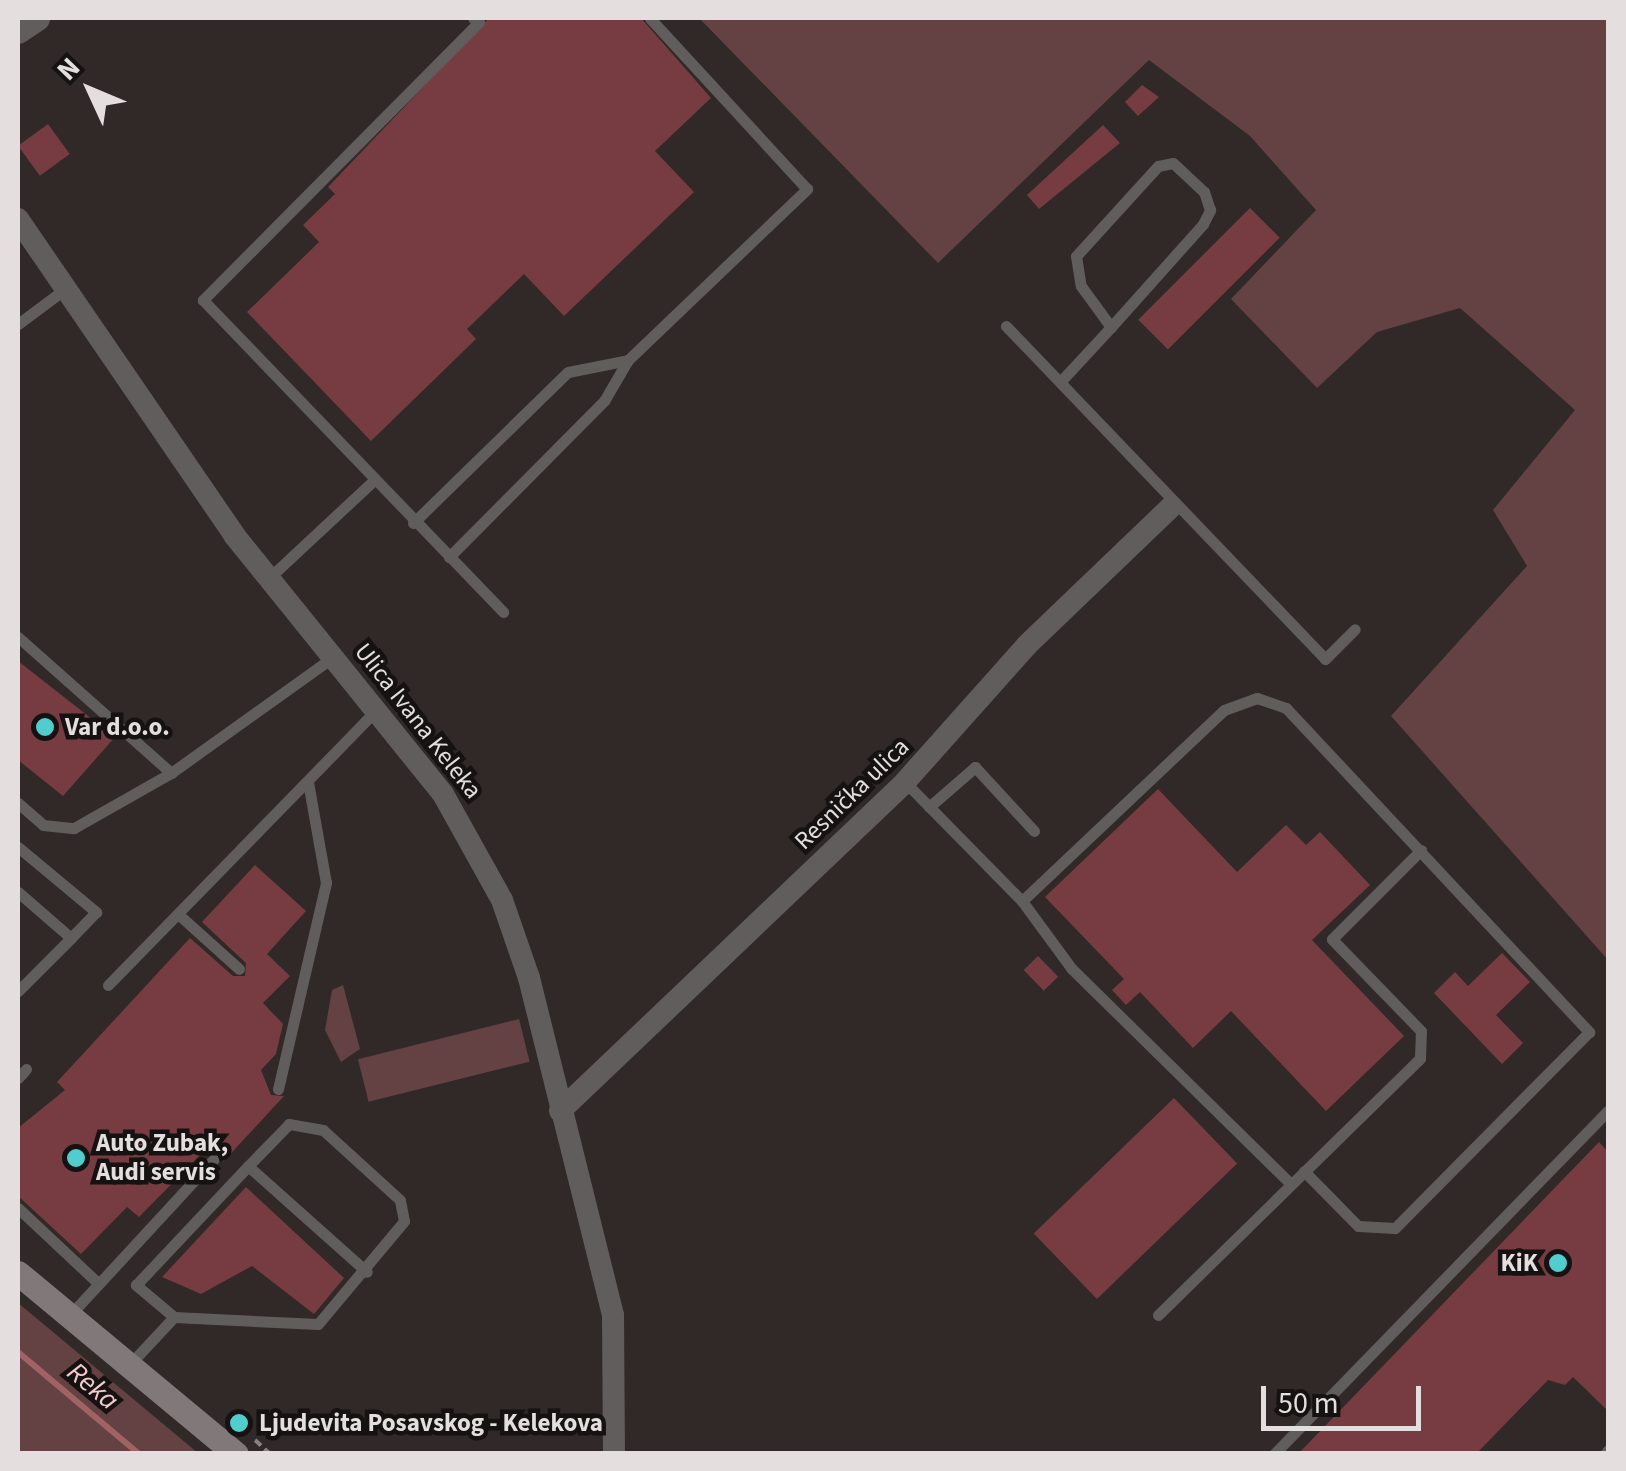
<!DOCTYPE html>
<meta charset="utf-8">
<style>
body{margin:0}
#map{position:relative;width:1626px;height:1471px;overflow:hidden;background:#312828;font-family:"Source Sans 3",sans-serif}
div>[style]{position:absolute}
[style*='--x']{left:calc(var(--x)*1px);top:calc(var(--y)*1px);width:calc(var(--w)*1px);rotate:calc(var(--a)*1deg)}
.green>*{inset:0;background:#644142;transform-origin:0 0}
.stream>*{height:6px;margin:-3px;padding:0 3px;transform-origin:3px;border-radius:3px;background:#a16265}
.building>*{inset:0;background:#773c41;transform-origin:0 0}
.path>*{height:4px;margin-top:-2px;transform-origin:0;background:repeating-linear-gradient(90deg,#888080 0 8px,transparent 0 13px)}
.service>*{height:11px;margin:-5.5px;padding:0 5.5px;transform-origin:5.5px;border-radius:5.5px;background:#625d5d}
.minor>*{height:22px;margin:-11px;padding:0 11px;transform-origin:11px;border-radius:11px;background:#625d5d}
.tertiary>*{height:25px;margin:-12.5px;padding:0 12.5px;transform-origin:12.5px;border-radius:12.5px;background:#625d5d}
.secondary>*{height:25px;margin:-12.5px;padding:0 12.5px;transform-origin:12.5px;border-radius:12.5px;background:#817979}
.dots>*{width:28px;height:28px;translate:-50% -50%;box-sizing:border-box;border:5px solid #161212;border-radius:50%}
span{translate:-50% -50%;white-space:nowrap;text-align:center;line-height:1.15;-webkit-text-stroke:9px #161212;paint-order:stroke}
.street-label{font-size:25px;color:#e4dede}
.poi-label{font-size:25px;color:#e4dede;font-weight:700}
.left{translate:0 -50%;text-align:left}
.right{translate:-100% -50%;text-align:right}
.water-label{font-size:28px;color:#f3cbcc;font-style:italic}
.frame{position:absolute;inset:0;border:20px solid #e4dede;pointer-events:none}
.north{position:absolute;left:40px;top:40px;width:100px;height:100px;-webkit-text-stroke:8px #161212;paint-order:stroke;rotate:314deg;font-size:28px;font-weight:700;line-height:40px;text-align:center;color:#e4dede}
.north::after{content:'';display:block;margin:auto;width:35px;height:45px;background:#e4dede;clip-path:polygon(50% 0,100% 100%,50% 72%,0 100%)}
.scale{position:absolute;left:1261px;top:1386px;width:160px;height:45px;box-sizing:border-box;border:5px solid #e4dede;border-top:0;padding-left:12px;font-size:30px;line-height:35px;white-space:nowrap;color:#e4dede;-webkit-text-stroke:8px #161212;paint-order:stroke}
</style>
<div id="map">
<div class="green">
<div style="clip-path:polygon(699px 18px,1608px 18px,1608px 960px,1391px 716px,1527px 566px,1493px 510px,1575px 410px,1460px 308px,1377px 332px,1317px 388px,1231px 299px,1316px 210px,1250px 136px,1149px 60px,938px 263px)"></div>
<div style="clip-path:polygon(343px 985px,360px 1049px,341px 1062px,325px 1030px,332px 990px)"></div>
<div style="left:519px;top:1019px;width:44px;height:166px;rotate:76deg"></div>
<div style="clip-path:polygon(18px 1303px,29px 1312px,198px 1453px,18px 1453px)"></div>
</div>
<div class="stream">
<div style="--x:18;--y:1352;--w:158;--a:40.1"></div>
</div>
<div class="building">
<div style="clip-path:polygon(489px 18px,641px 18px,711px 98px,655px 151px,694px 192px,564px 316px,524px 274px,467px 329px,476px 339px,371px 441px,247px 312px,319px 242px,303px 225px,335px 194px,328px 187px)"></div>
<div style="clip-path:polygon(1142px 85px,1159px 97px,1138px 116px,1125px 102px)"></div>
<div style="left:48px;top:124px;width:37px;height:37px;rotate:54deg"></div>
<div style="clip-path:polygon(1103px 125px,1120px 143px,1039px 209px,1027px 195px)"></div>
<div style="left:1250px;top:208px;width:42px;height:158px;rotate:45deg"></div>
<div style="clip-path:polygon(18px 661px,115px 737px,63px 796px,18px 760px)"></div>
<div style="clip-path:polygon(1158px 789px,1237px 872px,1286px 825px,1306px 845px,1320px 832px,1370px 885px,1312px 940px,1404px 1036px,1326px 1111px,1231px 1011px,1193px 1048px,1140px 992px,1126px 1005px,1112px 990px,1124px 979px,1045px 897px)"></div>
<div style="clip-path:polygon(255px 865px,306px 911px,267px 954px,290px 976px,263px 1003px,283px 1024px,276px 1054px,261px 1070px,271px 1095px,284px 1096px,223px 1162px,220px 1152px,205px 1150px,139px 1217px,127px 1207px,81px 1254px,18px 1196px,18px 1128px,65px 1090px,57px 1082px,190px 938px,233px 976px,245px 976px,246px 963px,202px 922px)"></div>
<div style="clip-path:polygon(1502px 953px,1530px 982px,1496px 1015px,1523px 1043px,1502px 1064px,1434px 993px,1455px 972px,1468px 986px)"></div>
<div style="left:1038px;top:956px;width:29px;height:20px;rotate:46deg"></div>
<div style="left:1174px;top:1098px;width:91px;height:195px;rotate:46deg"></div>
<div style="clip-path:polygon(1599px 1142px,1608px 1152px,1608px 1411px,1573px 1377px,1565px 1385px,1548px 1380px,1476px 1454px,1298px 1454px)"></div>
<div style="clip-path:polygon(246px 1187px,344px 1278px,314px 1314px,252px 1266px,201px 1294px,162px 1277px)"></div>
</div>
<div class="path">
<div style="--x:255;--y:1440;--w:21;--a:43"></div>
</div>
<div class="service">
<div style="--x:473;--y:18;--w:7;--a:34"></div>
<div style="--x:479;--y:22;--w:392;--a:134.8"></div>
<div style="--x:203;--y:300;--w:433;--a:46.1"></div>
<div style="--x:18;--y:324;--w:59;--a:-36.7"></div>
<div style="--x:1006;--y:326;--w:461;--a:46.2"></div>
<div style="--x:1325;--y:659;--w:42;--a:-45"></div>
<div style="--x:1061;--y:381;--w:74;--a:-47.2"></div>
<div style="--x:1111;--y:327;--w:138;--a:-48.2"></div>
<div style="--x:1203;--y:224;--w:16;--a:-63"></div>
<div style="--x:1210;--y:210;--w:19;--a:-108"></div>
<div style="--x:1204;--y:192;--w:42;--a:-136.9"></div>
<div style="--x:1173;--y:163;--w:15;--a:169"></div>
<div style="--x:1158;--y:166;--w:122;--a:132.3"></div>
<div style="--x:1076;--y:256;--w:30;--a:81"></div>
<div style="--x:1081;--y:286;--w:51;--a:53.8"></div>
<div style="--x:413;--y:523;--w:216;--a:-44.3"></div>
<div style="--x:568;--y:372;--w:61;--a:-11.3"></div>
<div style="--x:449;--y:557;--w:220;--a:-45.2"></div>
<div style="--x:604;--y:401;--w:48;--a:-59.7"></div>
<div style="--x:628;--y:360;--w:248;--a:-43.7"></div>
<div style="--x:807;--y:189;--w:232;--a:-132.6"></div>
<div style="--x:269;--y:578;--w:142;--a:-43"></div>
<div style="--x:18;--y:637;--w:205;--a:41.6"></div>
<div style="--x:905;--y:782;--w:167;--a:45.5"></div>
<div style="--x:1022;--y:901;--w:84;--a:53.7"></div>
<div style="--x:1072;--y:969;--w:307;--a:44.5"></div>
<div style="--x:18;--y:803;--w:33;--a:41"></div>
<div style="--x:43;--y:825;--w:31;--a:6"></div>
<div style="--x:74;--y:828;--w:112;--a:-29.6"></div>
<div style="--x:171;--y:773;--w:199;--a:-35.6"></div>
<div style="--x:929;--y:807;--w:61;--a:-41"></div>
<div style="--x:975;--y:767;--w:87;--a:47.3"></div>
<div style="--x:18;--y:847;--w:102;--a:39.8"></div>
<div style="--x:96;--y:912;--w:36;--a:134"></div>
<div style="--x:18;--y:892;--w:70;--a:41"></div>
<div style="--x:71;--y:938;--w:75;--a:135"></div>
<div style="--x:1022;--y:901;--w:278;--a:-43.4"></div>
<div style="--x:1224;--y:710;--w:35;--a:-20"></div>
<div style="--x:1257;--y:698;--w:31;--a:19"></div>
<div style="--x:1286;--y:708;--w:444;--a:46.9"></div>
<div style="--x:1589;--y:1032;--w:276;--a:134.7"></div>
<div style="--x:1395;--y:1228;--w:37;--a:-177"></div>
<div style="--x:1358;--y:1226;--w:77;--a:-134.5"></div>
<div style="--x:178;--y:914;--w:82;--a:42"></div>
<div style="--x:108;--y:985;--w:385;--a:-45.7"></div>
<div style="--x:18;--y:1078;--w:12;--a:-48"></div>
<div style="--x:278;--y:1089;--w:212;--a:-76.9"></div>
<div style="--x:326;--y:883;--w:103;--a:-100.1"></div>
<div style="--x:18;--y:1208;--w:110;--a:43.2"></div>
<div style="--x:70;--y:1315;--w:212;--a:-47.3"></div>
<div style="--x:1158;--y:1315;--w:367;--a:-44.4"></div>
<div style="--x:1420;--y:1058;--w:27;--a:-88"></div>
<div style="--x:1421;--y:1031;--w:128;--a:-134.1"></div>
<div style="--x:1332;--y:939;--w:126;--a:-45"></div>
<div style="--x:174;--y:1317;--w:50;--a:-139.9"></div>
<div style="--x:136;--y:1285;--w:163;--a:-46.7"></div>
<div style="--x:248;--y:1166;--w:159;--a:41.7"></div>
<div style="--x:130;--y:1364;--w:64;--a:-46.9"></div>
<div style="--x:174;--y:1317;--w:144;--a:2.8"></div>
<div style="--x:318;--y:1324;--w:134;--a:-50.1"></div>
<div style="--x:404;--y:1221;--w:21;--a:-101"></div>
<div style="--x:400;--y:1200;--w:104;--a:-137.7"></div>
<div style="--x:323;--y:1130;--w:35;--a:-170"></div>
<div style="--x:289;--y:1124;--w:59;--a:134.3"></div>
<div style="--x:1274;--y:1454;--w:479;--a:-45.8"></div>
<div style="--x:1605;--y:1454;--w:5;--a:-53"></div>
</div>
<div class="minor">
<div style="--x:18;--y:219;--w:383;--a:55.6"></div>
<div style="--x:234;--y:535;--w:333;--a:51.1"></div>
<div style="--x:443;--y:794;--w:121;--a:60.9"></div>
<div style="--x:502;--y:900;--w:83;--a:70.9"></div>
<div style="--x:529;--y:978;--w:347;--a:76"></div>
<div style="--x:613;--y:1315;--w:139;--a:89.6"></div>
<div style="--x:560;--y:1111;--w:477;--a:-43.6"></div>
<div style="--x:905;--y:782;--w:183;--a:-48.3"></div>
<div style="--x:1027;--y:645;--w:199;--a:-43.8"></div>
</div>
<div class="tertiary">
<div style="--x:18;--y:31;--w:23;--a:-34"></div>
</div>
<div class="secondary">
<div style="--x:18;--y:1273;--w:283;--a:39.7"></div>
</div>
<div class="dots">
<div style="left:45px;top:727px;background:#52cdce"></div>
<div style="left:76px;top:1158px;background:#52cdce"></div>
<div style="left:1558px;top:1263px;background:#52cdce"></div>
<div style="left:239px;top:1423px;background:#52cdce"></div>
</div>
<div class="street-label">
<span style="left:418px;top:721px;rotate:52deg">Ulica Ivana Keleka</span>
<span style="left:852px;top:794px;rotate:-44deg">Resnička ulica</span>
</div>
<div class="poi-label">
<span class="left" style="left:65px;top:727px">Var d.o.o.</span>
<span class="left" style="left:96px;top:1158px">Auto Zubak,<br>Audi servis</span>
<span class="right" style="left:1538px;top:1263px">KiK</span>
<span class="left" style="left:259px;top:1423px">Ljudevita Posavskog - Kelekova</span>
</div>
<div class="water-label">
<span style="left:93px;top:1386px;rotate:40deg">Reka</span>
</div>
<div class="frame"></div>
<div class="north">N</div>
<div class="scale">50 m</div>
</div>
